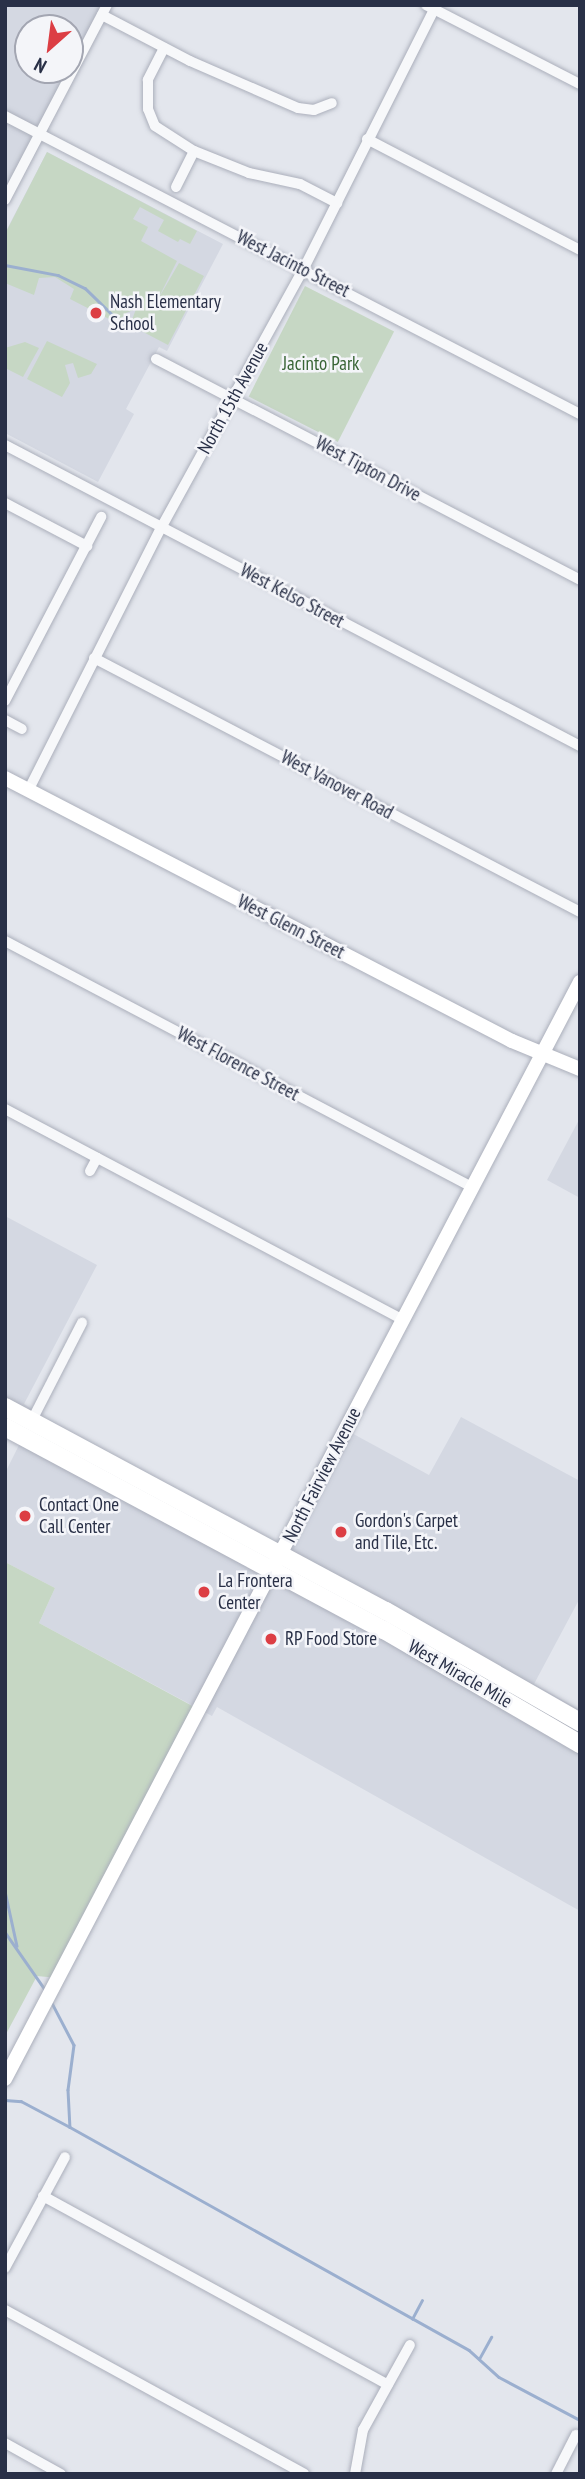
<!DOCTYPE html>
<style>
body{margin:0}
#map{position:relative;width:585px;height:2479px;overflow:hidden;background:#e3e6ed;font-family:"PT Sans Narrow",sans-serif}
div>[style]{position:absolute}
[style*='--x']{left:calc(var(--x)*1px);top:calc(var(--y)*1px);width:calc(var(--w)*1px);rotate:calc(var(--a)*1deg)}
.built>*{inset:0;background:#d4d8e2}
.green>*{inset:0;background:#c6d7c4;transform-origin:0 0}
.stream>*{height:2.5px;margin:-1.25px;padding:0 1.25px;transform-origin:1.25px;border-radius:1.25px;background:#9bafcf}
.roads{filter:drop-shadow(0 0 2px #abafbb) drop-shadow(0 0 2px #abafbb)}
.street>*{height:10px;margin:-5px;padding:0 5px;transform-origin:5px;border-radius:5px;background:#f7f8fa}
.secondary>*{height:14px;margin:-7px;padding:0 7px;transform-origin:7px;border-radius:7px;background:#fff}
.highway>*{height:18px;margin:-9px;padding:0 9px;transform-origin:9px;border-radius:9px;background:#fff}
.dots>*{width:19px;height:19px;translate:-50% -50%;box-sizing:border-box;border:4px solid #f4f5f9;border-radius:50%}
span{translate:-50% -50%;white-space:nowrap;text-align:center;line-height:1.15;-webkit-text-stroke:5px #f4f5f9;paint-order:stroke}
.street-label{font-size:19px;color:#293047}
.poi-label{font-size:19px;color:#293047}
.left{translate:0 -50%;text-align:left}
.park-label{font-size:19px;color:#386435}
.frame{position:absolute;inset:0;border:7px solid #293047;pointer-events:none}
.north{position:absolute;left:14px;top:14px;width:70px;height:70px;box-sizing:border-box;background:#f4f5f9;border:2px solid #a3a6b2;border-radius:50%;rotate:208deg;font-size:19px;font-weight:700;line-height:28px;text-align:center;color:#293047}
.north::after{content:'';display:block;margin:auto;width:24px;height:32px;background:#dc3e44;clip-path:polygon(50% 0,100% 100%,50% 72%,0 100%)}
</style>
<div id="map">
<div class="built">
<div style="clip-path:polygon(evenodd,5px 5px,107px 5px,5px 200px,5px 5px,28px 28px,70px 28px,70px 70px,28px 70px,28px 28px)"></div>
<div style="clip-path:polygon(47px 152px,223px 244px,167px 351px,159px 347px,126px 409px,134px 414px,98px 482px,5px 433px,5px 233px)"></div>
<div style="clip-path:polygon(580px 1118px,580px 1198px,547px 1180px)"></div>
<div style="clip-path:polygon(5px 1216px,97px 1265px,24px 1404px,36px 1412px,32px 1421px,281px 1554px,346px 1430px,429px 1475px,461px 1417px,580px 1481px,580px 1598px,534px 1684px,580px 1710px,580px 1911px,217px 1707px,212px 1716px,39px 1623px,55px 1588px,5px 1562px,5px 1473px,23px 1437px,5px 1427px)"></div>
</div>
<div class="green">
<div style="clip-path:polygon(47px 152px,197px 231px,190px 244px,180px 239px,178px 242px,158px 231px,164px 220px,140px 207px,133px 219px,148px 227px,141px 241px,177px 261px,157px 301px,179px 263px,204px 276px,168px 345px,130px 325px,136px 309px,126px 313px,114px 327px,113px 321px,70px 299px,74px 289px,55px 277px,39px 278px,34px 295px,5px 283px,5px 234px)"></div>
<div style="left:305px;top:286px;width:100px;height:124px;rotate:27deg"></div>
<div style="clip-path:polygon(47px 341px,97px 364px,91px 374px,78px 378px,73px 363px,65px 365px,70px 383px,62px 397px,27px 379px)"></div>
<div style="clip-path:polygon(25px 342px,39px 348px,23px 377px,5px 368px,5px 348px)"></div>
<div style="clip-path:polygon(5px 1562px,55px 1588px,39px 1623px,198px 1709px,58px 1978px,37px 1976px,5px 2036px)"></div>
</div>
<div class="stream">
<div style="--x:5;--y:265;--w:54;--a:10.7"></div>
<div style="--x:58;--y:275;--w:30;--a:26"></div>
<div style="--x:85;--y:288;--w:54;--a:44.3"></div>
<div style="--x:5;--y:1891;--w:56;--a:77.7"></div>
<div style="--x:5;--y:1932;--w:72;--a:55.2"></div>
<div style="--x:52;--y:2003;--w:47;--a:62.4"></div>
<div style="--x:74;--y:2045;--w:45;--a:97.6"></div>
<div style="--x:68;--y:2090;--w:37;--a:87"></div>
<div style="--x:5;--y:2100;--w:16;--a:4"></div>
<div style="--x:21;--y:2101;--w:55;--a:28"></div>
<div style="--x:70;--y:2127;--w:457;--a:29.2"></div>
<div style="--x:469;--y:2350;--w:40;--a:42"></div>
<div style="--x:499;--y:2377;--w:92;--a:28"></div>
<div style="--x:412;--y:2319;--w:21;--a:-62"></div>
<div style="--x:479;--y:2359;--w:25;--a:-61"></div>
</div>
<div class="roads">
<div class="street">
<div style="--x:426;--y:5;--w:173;--a:27.2"></div>
<div style="--x:102;--y:15;--w:99;--a:27.6"></div>
<div style="--x:190;--y:61;--w:118;--a:23.5"></div>
<div style="--x:298;--y:108;--w:16;--a:7"></div>
<div style="--x:314;--y:110;--w:19;--a:-21"></div>
<div style="--x:164;--y:48;--w:36;--a:117"></div>
<div style="--x:148;--y:80;--w:29;--a:90"></div>
<div style="--x:148;--y:109;--w:18;--a:68"></div>
<div style="--x:155;--y:126;--w:46;--a:32.7"></div>
<div style="--x:194;--y:151;--w:59;--a:21.8"></div>
<div style="--x:249;--y:173;--w:52;--a:12.2"></div>
<div style="--x:300;--y:184;--w:42;--a:27.2"></div>
<div style="--x:5;--y:116;--w:648;--a:27.4"></div>
<div style="--x:367;--y:139;--w:240;--a:27.5"></div>
<div style="--x:176;--y:187;--w:40;--a:-63.4"></div>
<div style="--x:5;--y:200;--w:220;--a:-62.4"></div>
<div style="--x:156;--y:359;--w:478;--a:27.5"></div>
<div style="--x:5;--y:445;--w:649;--a:27.63"></div>
<div style="--x:5;--y:503;--w:93;--a:27.7"></div>
<div style="--x:94;--y:658;--w:548;--a:27.59"></div>
<div style="--x:5;--y:701;--w:208;--a:-62.4"></div>
<div style="--x:5;--y:720;--w:19;--a:28"></div>
<div style="--x:28;--y:791;--w:295;--a:-63.2"></div>
<div style="--x:161;--y:528;--w:294;--a:-61.2"></div>
<div style="--x:303;--y:270;--w:297;--a:-63.3"></div>
<div style="--x:5;--y:941;--w:528;--a:27.78"></div>
<div style="--x:5;--y:1109;--w:450;--a:27.9"></div>
<div style="--x:90;--y:1171;--w:15;--a:-62"></div>
<div style="--x:30;--y:1424;--w:114;--a:-62.8"></div>
<div style="--x:43;--y:2196;--w:393;--a:28.7"></div>
<div style="--x:5;--y:2268;--w:126;--a:-61.6"></div>
<div style="--x:5;--y:2310;--w:341;--a:28.7"></div>
<div style="--x:5;--y:2443;--w:64;--a:29"></div>
<div style="--x:355;--y:2474;--w:45;--a:-79.7"></div>
<div style="--x:363;--y:2430;--w:97;--a:-61.1"></div>
<div style="--x:556;--y:2474;--w:44;--a:-62.9"></div>
</div>
<div class="secondary">
<div style="--x:5;--y:778;--w:571;--a:27.42"></div>
<div style="--x:512;--y:1041;--w:74;--a:22.4"></div>
<div style="--x:5;--y:2079;--w:1239;--a:-62.34"></div>
</div>
<div class="highway">
<div style="--x:5;--y:1407;--w:432;--a:28.2"></div>
<div style="--x:386;--y:1611;--w:224;--a:29.8"></div>
<div style="--x:5;--y:1427;--w:430;--a:28.2"></div>
<div style="--x:384;--y:1630;--w:227;--a:30.2"></div>
</div>
</div>
<div class="dots">
<div style="left:96px;top:313px;background:#dc3e44"></div>
<div style="left:25px;top:1516px;background:#dc3e44"></div>
<div style="left:341px;top:1532px;background:#dc3e44"></div>
<div style="left:204px;top:1592px;background:#dc3e44"></div>
<div style="left:271px;top:1639px;background:#dc3e44"></div>
</div>
<div class="street-label">
<span style="left:293px;top:264px;rotate:27deg">West Jacinto Street</span>
<span style="left:233px;top:398px;rotate:-61deg">North 15th Avenue</span>
<span style="left:368px;top:469px;rotate:28deg">West Tipton Drive</span>
<span style="left:292px;top:596px;rotate:28deg">West Kelso Street</span>
<span style="left:337px;top:785px;rotate:28deg">West Vanover Road</span>
<span style="left:291px;top:927px;rotate:27deg">West Glenn Street</span>
<span style="left:238px;top:1064px;rotate:28deg">West Florence Street</span>
<span style="left:322px;top:1475px;rotate:-63deg">North Fairview Avenue</span>
<span style="left:460px;top:1674px;rotate:30deg">West Miracle Mile</span>
</div>
<div class="poi-label">
<span class="left" style="left:110px;top:313px">Nash Elementary<br>School</span>
<span class="left" style="left:39px;top:1516px">Contact One<br>Call Center</span>
<span class="left" style="left:355px;top:1532px">Gordon's Carpet<br>and Tile, Etc.</span>
<span class="left" style="left:218px;top:1592px">La Frontera<br>Center</span>
<span class="left" style="left:285px;top:1639px">RP Food Store</span>
</div>
<div class="park-label">
<span style="left:321px;top:364px">Jacinto Park</span>
</div>
<div class="frame"></div>
<div class="north">N</div>
</div>
